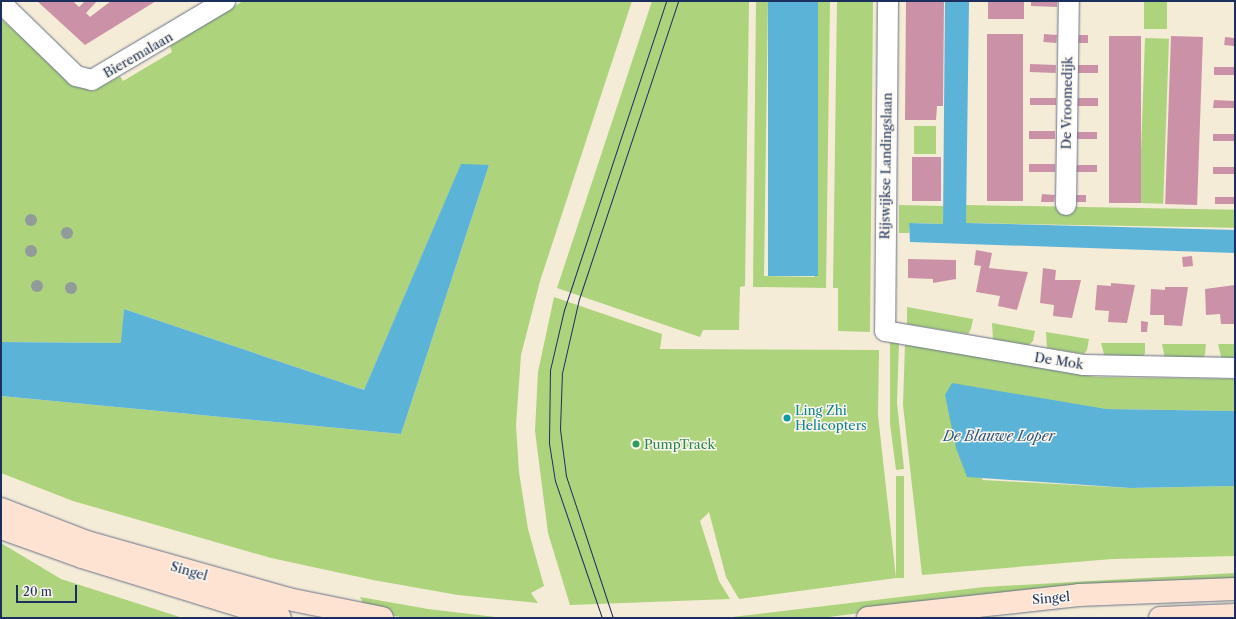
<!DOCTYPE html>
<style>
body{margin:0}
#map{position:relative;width:1236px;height:619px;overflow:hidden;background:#f5ecd7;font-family:"Libre Caslon Text",serif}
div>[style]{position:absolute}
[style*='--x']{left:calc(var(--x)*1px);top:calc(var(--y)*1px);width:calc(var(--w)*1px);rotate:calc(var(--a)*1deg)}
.green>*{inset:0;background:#add37d;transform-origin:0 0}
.water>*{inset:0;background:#5bb3d8;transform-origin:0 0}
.building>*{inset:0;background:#cb92a7;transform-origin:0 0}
.roads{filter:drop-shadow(0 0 1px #677188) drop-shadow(0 0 1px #677188)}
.street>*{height:20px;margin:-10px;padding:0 10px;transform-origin:10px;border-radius:10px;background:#fff}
.secondary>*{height:22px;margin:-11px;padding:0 11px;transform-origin:11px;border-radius:11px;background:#fee3d2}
.tram>*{height:1px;margin:-0.5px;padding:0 0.5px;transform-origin:0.5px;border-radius:0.5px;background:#1b2f5e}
.trees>*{width:12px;height:12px;margin:-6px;border-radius:50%;background:#919b99}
.dots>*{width:11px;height:11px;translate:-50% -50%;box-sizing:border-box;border:2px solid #fbf7ec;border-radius:50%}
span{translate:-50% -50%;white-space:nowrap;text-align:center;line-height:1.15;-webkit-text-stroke:3px #fbf7ec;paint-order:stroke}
.street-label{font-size:13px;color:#1b2f5e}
.culture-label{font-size:13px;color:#0d838f}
.left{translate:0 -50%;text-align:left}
.leisure-label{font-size:13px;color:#27864d}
.water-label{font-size:14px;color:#2e5783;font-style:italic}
.frame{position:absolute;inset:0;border:2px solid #1b2f5e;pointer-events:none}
.scale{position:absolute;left:16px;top:585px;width:61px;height:18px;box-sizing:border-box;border:2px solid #1b2f5e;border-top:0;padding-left:5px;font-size:12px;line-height:14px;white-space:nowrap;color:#1b2f5e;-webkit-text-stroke:3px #fbf7ec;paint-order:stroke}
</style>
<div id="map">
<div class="green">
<div style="clip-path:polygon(243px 1px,632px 1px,540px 281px,521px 355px,516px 425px,519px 472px,528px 529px,544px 586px,531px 593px,538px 603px,458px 595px,373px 580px,271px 558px,73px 501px,1px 473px,1px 396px,401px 434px,489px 165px,461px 165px,364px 390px,124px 309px,122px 343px,1px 342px,1px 19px,76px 86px,94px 91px,120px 76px,123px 81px,172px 52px,170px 46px)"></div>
<div style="clip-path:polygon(652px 1px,749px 1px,745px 286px,740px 287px,739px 330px,703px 330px,700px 337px,557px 288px)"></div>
<div style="clip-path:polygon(756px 1px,768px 1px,764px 276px,814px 277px,818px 1px,830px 1px,826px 288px,753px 287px)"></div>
<div style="clip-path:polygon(837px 1px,873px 1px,870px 332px,838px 331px,838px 288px,833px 288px)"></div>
<div style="left:1144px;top:1px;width:23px;height:28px"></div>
<div style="left:1145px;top:38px;width:24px;height:165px;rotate:2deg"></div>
<div style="left:914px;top:126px;width:22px;height:28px"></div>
<div style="clip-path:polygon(899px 205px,943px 206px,943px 224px,909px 223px,909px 233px,899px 233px)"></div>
<div style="left:966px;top:205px;width:269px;height:18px;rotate:1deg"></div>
<div style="clip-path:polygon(554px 297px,662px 334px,660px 349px,879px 350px,878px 415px,896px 578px,739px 599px,726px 577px,709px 512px,700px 521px,719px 581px,730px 599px,570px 605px,548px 533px,535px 431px,538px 372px)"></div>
<div style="clip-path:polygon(907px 307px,973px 319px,971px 329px,968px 334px,907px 324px)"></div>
<div style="clip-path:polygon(992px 323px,1035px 331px,1033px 341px,1029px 345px,993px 339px)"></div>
<div style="clip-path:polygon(1046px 332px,1089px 339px,1087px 350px,1084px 354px,1047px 348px)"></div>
<div style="clip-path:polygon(890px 343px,899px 343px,897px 403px,904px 469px,896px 470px,890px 424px)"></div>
<div style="clip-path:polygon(1101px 343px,1145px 343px,1145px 353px,1142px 358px,1105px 358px)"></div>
<div style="clip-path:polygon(905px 344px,1096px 377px,1235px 379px,1235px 411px,1106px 409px,945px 395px,983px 480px,1130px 488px,1235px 486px,1235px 556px,1112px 559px,922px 575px,903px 405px)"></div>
<div style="clip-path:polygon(1162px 344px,1206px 344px,1205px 354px,1203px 359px,1165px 359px)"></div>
<div style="clip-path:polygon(1218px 344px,1235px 344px,1235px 360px,1222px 360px)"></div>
<div style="left:896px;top:476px;width:8px;height:102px"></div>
<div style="clip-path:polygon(1px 543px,61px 579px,183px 618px,1px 618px)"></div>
<div style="clip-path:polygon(1235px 573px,1235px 585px,923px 605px,821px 618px,724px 618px,984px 587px)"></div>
<div style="clip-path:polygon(360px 597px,428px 609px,504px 618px,406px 618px,367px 611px)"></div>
</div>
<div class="water">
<div style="left:768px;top:1px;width:50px;height:275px"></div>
<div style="clip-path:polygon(945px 1px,969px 1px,966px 223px,1235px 230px,1235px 253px,910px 242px,909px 223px,943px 224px)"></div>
<div style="clip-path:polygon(461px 164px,489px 165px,401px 434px,1px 396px,1px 342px,121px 343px,124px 309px,364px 390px)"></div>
<div style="clip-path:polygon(952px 383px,1106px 409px,1235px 411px,1235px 486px,1130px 488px,967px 477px,956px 448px,945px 395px)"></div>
</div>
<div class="building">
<div style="clip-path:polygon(37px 1px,73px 1px,79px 7px,85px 1px,97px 1px,86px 13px,90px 17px,111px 1px,156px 1px,85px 45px)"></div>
<div style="clip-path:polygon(906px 1px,944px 1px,943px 106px,937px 106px,936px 120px,905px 120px)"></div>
<div style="left:988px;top:1px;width:36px;height:18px"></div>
<div style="clip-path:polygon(1031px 1px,1057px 1px,1057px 7px,1031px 6px)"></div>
<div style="left:987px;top:34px;width:36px;height:167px"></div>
<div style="left:1044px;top:34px;width:13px;height:8px;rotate:4deg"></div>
<div style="left:1077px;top:35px;width:11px;height:8px"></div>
<div style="left:1109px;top:36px;width:32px;height:167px"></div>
<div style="left:1171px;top:36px;width:32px;height:168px;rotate:2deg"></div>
<div style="left:1225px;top:37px;width:10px;height:8px;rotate:6deg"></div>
<div style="left:1030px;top:64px;width:26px;height:8px;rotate:2deg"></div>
<div style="left:1076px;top:65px;width:22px;height:8px"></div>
<div style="left:1214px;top:67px;width:21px;height:8px"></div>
<div style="left:1030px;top:98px;width:26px;height:7px"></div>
<div style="left:1076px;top:98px;width:22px;height:8px"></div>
<div style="clip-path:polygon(1214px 100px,1235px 101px,1235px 108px,1213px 108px)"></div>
<div style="left:1029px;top:131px;width:26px;height:8px"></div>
<div style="left:1076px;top:132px;width:21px;height:7px"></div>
<div style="left:1213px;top:134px;width:22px;height:7px"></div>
<div style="left:912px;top:157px;width:29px;height:44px"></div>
<div style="left:1029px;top:164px;width:26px;height:8px"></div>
<div style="left:1075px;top:165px;width:22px;height:7px"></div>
<div style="left:1213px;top:167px;width:22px;height:7px"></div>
<div style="clip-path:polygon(1042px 194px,1055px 195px,1054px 202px,1041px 202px)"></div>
<div style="left:1075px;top:195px;width:11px;height:7px"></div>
<div style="left:1215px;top:197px;width:19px;height:7px"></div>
<div style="clip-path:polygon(976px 250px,992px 253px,989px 268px,1028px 272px,1017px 310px,998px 306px,1000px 296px,976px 292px,981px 266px,974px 265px)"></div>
<div style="left:1192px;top:256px;width:10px;height:10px;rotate:84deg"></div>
<div style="clip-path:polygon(908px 259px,956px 260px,956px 279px,933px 283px,933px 279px,908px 278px)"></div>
<div style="clip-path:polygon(1043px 268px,1056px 270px,1055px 280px,1081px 280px,1072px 318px,1053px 316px,1054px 305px,1040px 303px)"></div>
<div style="clip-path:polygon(1111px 283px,1135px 285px,1127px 323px,1108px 322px,1109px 311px,1095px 310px,1097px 285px,1111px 286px)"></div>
<div style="clip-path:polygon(1235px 285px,1235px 324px,1221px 324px,1220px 314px,1206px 315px,1205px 289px)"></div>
<div style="clip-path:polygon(1165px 287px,1188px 287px,1182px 326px,1164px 325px,1164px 315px,1150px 315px,1151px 289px,1165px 290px)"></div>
<div style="clip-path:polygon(1141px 321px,1148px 322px,1147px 332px,1141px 332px)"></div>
</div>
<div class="roads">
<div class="street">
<div style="--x:888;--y:1;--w:330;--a:90.5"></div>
<div style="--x:885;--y:331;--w:202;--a:9.7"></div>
<div style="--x:1084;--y:365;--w:151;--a:1.1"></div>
<div style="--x:1;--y:3;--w:105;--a:44.2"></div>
<div style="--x:76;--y:76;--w:16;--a:14"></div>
<div style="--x:92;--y:80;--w:155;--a:-30.7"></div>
<div style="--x:1066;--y:205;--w:204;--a:-89.2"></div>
</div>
<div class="secondary">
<div style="--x:1;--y:509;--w:92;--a:21"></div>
<div style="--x:87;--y:542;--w:209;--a:15.8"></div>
<div style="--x:288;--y:599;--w:96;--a:11.4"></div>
<div style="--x:1;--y:528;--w:86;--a:19.7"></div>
<div style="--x:82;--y:557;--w:207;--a:17.1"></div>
<div style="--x:868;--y:618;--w:212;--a:-6.2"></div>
<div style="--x:1079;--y:595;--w:156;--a:-2.2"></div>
<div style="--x:1160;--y:618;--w:75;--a:-2.3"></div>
</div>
</div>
<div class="tram">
<div style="--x:602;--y:618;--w:145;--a:-108.9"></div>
<div style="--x:555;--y:481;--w:39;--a:-99"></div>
<div style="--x:549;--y:442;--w:72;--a:-89.2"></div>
<div style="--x:550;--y:370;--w:62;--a:-76.9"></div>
<div style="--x:564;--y:310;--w:325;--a:-71.7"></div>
<div style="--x:613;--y:618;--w:150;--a:-108.3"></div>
<div style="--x:566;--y:476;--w:47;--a:-97.3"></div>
<div style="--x:560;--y:429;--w:56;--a:-88"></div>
<div style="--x:562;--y:373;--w:76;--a:-77.1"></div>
<div style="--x:579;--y:299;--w:314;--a:-71.6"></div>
</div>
<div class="trees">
<div style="left:31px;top:220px"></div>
<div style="left:67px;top:233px"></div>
<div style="left:31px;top:251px"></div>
<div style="left:37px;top:286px"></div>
<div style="left:71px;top:288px"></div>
</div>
<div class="dots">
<div style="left:787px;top:418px;background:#0f9aa8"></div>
<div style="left:636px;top:444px;background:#2e9e5b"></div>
</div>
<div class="street-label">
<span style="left:138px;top:55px;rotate:-30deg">Bieremalaan</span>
<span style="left:1067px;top:103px;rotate:-89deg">De Vroomedijk</span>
<span style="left:886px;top:166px;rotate:-89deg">Rijswijkse Landingslaan</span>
<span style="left:1059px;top:361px;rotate:9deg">De Mok</span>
<span style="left:189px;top:571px;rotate:16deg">Singel</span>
<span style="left:1051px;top:598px;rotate:-5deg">Singel</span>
</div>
<div class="culture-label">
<span class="left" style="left:795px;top:418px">Ling Zhi<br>Helicopters</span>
</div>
<div class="leisure-label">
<span class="left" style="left:644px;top:444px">PumpTrack</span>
</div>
<div class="water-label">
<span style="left:999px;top:436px">De Blauwe Loper</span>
</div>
<div class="frame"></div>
<div class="scale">20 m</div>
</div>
